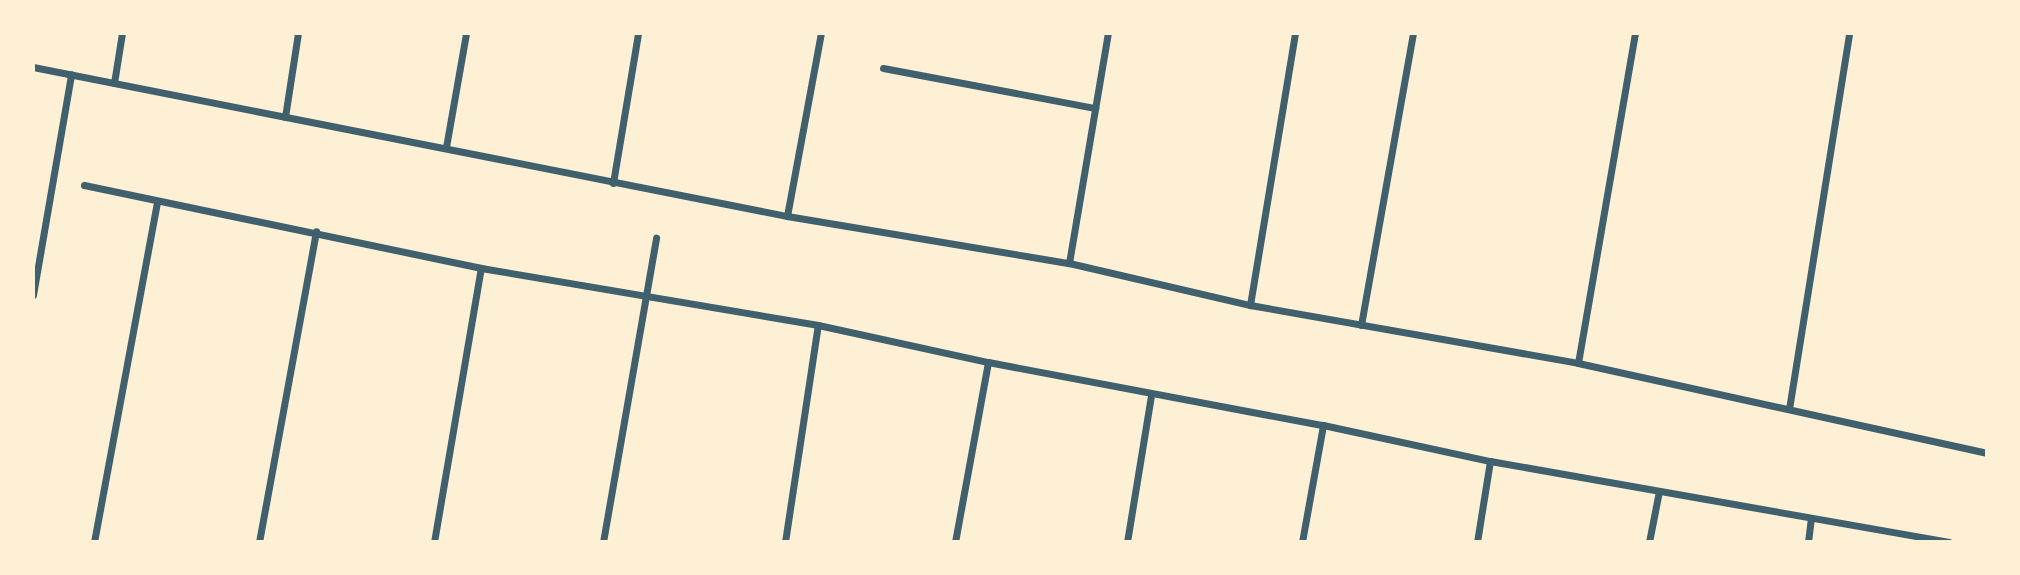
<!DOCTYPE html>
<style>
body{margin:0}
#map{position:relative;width:2020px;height:575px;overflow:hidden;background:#fdf0d5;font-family:"DejaVu Sans",sans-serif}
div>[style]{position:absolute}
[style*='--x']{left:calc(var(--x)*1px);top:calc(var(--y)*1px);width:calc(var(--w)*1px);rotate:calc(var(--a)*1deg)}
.minor>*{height:7px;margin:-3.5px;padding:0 3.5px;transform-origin:3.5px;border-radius:3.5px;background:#3f606c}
span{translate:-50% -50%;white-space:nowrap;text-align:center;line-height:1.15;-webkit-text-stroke:6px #fdf0d5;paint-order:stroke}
.frame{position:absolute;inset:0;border:35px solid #fdf0d5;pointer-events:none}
</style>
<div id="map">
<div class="minor">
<div style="--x:33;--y:67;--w:769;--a:11.18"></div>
<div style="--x:787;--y:216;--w:286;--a:9.5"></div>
<div style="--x:1069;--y:263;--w:186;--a:13.1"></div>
<div style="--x:1250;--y:305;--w:333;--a:10"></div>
<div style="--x:1578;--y:363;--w:419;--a:12.4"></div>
<div style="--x:883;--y:68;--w:216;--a:10.7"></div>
<div style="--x:114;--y:83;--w:51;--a:-80.9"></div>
<div style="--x:285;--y:117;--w:85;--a:-81.2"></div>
<div style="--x:446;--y:147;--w:116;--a:-80"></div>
<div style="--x:613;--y:183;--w:152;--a:-80.5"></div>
<div style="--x:84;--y:185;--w:406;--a:11.8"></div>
<div style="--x:481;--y:268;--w:342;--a:9.6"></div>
<div style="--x:818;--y:325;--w:174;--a:12.3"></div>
<div style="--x:988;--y:362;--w:341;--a:10.7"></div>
<div style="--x:1323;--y:425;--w:171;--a:12.2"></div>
<div style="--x:1490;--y:461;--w:466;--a:10"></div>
<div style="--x:787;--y:216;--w:186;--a:-79.5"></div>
<div style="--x:1069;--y:263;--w:233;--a:-80.4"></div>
<div style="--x:33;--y:295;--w:224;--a:-80.2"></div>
<div style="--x:1250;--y:305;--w:276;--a:-80.6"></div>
<div style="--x:1361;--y:325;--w:297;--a:-79.9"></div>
<div style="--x:1578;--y:363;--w:335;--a:-80.2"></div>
<div style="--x:1789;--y:409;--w:381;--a:-80.9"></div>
<div style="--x:94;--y:542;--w:346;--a:-79.5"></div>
<div style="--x:259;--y:542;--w:316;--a:-79.6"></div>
<div style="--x:434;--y:542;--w:278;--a:-80.3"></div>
<div style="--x:603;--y:542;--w:309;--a:-80.1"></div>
<div style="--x:785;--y:542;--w:219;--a:-81.4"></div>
<div style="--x:955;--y:542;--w:183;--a:-79.6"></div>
<div style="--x:1127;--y:542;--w:149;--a:-80.7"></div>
<div style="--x:1302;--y:542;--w:119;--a:-79.8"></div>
<div style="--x:1477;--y:542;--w:82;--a:-80.9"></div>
<div style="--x:1649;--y:542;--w:52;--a:-78.9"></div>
<div style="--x:1808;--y:542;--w:24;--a:-83"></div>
</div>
<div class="frame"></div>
</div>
